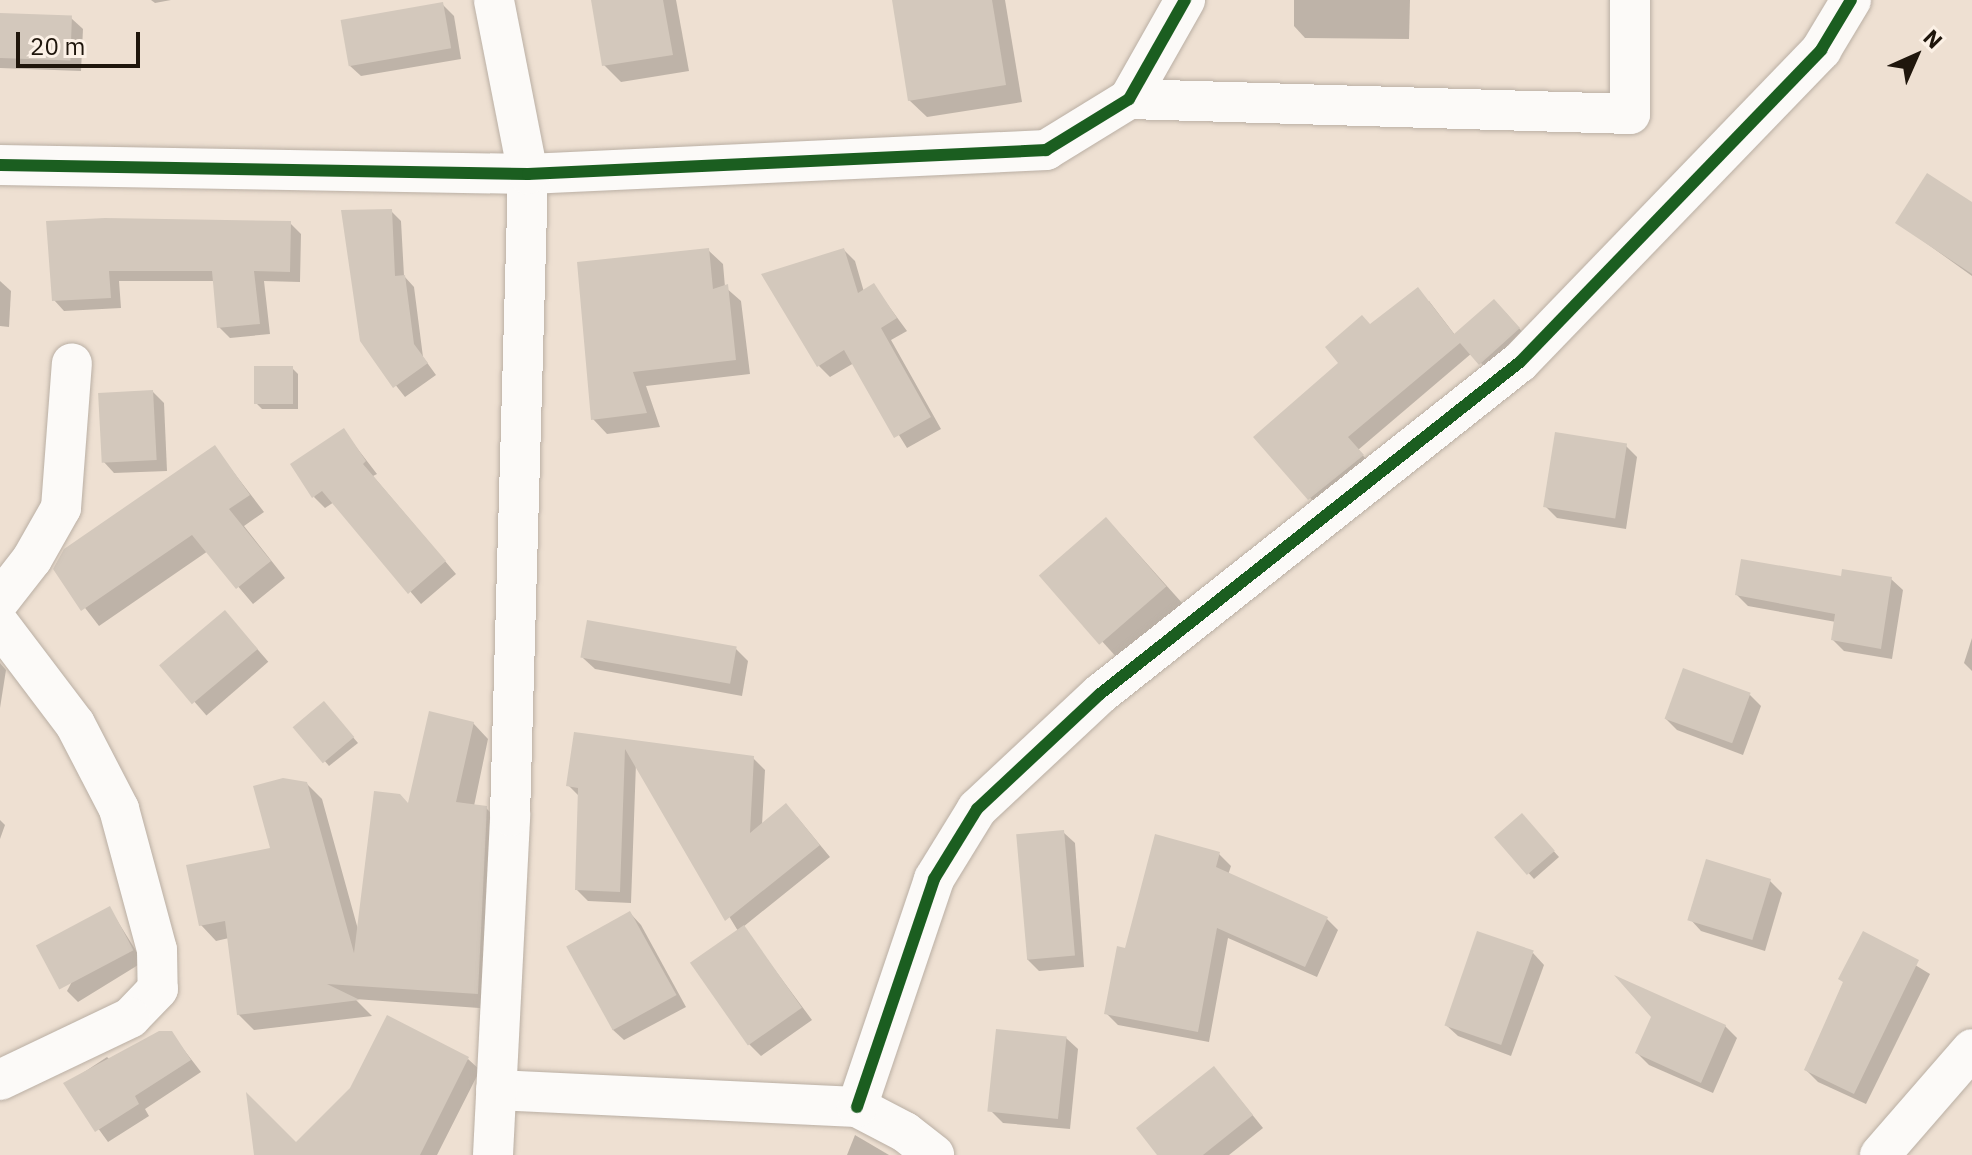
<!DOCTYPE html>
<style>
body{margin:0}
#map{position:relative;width:1972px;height:1155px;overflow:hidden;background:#eee0d2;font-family:"IBM Plex Sans",sans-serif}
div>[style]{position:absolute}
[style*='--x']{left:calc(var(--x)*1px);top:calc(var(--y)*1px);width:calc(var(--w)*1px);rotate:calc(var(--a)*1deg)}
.shadow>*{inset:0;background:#0003;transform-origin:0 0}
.building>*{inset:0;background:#d3c8bc;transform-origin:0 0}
.roads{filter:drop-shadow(0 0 2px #baafa4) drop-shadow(0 0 2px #baafa4)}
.street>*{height:40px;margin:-20px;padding:0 20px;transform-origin:20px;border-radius:20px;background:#fcfaf8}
.cycleway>*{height:12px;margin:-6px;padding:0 6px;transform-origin:6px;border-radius:6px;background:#1b5e20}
span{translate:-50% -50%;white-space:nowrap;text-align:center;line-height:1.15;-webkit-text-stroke:6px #fcf1e6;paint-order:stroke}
.north{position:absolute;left:1876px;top:16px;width:80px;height:80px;-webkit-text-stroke:6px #fcf1e6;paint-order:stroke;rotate:45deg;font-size:22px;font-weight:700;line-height:32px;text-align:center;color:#1f160c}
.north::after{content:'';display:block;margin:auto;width:28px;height:36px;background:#1f160c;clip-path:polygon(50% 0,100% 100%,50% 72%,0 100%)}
.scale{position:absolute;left:16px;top:32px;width:124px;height:36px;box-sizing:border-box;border:4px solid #1f160c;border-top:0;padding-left:10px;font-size:24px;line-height:28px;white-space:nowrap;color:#1f160c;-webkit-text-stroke:6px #fcf1e6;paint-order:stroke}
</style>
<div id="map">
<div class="shadow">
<div style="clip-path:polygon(151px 0,171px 0,155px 3px)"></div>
<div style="clip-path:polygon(593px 0,676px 0,689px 71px,621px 82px,604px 65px)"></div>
<div style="clip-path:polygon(894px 0,1005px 0,1022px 102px,927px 117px,909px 100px)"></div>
<div style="clip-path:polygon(1294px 0,1410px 0,1409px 39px,1305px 38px,1294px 26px)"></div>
<div style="clip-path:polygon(442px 4px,454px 16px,461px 59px,361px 76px,349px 65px)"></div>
<div style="clip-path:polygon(0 15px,71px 18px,83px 29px,81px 71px,0 68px)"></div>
<div style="clip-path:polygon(1972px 204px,1972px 276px,1898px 223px)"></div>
<div style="clip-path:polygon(391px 211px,401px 221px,404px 276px,414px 287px,423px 357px,436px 375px,405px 397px,361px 341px)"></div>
<div style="clip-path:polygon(48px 223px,290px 223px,301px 234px,300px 282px,264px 281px,270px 334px,230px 338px,219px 327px,215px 281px,119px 281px,121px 308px,64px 311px,54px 300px)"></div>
<div style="clip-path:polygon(708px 250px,723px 264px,725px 287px,741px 301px,750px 374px,646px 386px,660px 427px,607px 434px,593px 419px)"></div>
<div style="clip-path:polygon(844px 250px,855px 261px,864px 292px,874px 286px,907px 331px,891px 340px,941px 429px,907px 448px,854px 363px,830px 377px,819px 366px)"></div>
<div style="clip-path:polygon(0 281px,11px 291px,9px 327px,0 326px)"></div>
<div style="clip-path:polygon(1429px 301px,1455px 335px,1506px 313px,1530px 341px,1492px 375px,1472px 353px,1358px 450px,1374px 468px,1321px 510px,1256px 437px,1341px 364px,1370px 326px)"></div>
<div style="clip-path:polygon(292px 368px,298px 374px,298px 409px,262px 409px,256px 403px)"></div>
<div style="clip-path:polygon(153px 392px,164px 403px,167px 471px,114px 473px,103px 461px)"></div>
<div style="clip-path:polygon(343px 430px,377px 474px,373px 476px,456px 574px,421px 604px,334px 502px,325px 508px,314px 497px)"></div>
<div style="clip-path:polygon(1626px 446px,1637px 457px,1626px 529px,1557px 518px,1545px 506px)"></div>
<div style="clip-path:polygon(215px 448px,264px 512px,244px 526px,285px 578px,253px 604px,208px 551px,99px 626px,55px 569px)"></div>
<div style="clip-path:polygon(1123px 537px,1183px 604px,1119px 660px,1043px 576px)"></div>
<div style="clip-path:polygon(1842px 579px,1891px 579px,1903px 590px,1892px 659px,1844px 651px,1833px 640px,1836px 622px,1748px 606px,1737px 595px)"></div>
<div style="left:225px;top:612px;width:66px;height:82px;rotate:49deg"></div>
<div style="clip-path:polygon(1972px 638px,1972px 671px,1964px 663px)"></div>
<div style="clip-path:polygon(736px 649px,748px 661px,742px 696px,595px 669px,583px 658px)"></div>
<div style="clip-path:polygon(0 663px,6px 670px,0 708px)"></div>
<div style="clip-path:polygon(1750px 695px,1761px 706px,1743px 755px,1677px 730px,1666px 719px)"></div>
<div style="clip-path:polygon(329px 709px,358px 743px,329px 766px,295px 726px)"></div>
<div style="clip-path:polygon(473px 723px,488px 739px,474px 806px,486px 808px,502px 824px,493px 1009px,355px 999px,372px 1016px,254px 1030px,238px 1014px,229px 938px,216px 941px,201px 925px,272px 850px,306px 783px,322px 799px,359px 933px,409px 806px)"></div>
<div style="clip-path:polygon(576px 734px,753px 758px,765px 770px,762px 825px,797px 817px,830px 857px,743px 927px,812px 1020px,761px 1056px,749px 1044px,738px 931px,636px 763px,631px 903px,588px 901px,577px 890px,580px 797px,568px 785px)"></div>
<div style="clip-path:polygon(0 820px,5px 825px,0 839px)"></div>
<div style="clip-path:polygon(1527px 821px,1559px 857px,1534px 879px,1497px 838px)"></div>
<div style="clip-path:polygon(1063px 832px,1075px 843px,1084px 967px,1039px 971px,1027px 959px)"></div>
<div style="clip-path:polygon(1219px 854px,1231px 866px,1228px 875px,1326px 918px,1338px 930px,1317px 977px,1228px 938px,1209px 1042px,1118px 1025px,1106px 1013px,1127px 950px)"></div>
<div style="clip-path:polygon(1770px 881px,1782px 893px,1765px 951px,1701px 931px,1690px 919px)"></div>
<div style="clip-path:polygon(110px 909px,143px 962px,78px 1002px,67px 991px)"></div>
<div style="clip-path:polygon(630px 913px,641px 925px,686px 1007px,624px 1040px,612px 1029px)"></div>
<div style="clip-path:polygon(1864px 934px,1930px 974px,1866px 1104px,1818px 1082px,1806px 1070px)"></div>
<div style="clip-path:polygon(1533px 953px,1544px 965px,1511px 1056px,1458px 1036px,1446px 1025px)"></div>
<div style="clip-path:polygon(1725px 1026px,1737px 1038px,1713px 1093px,1649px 1065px,1637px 1053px)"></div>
<div style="clip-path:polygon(171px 1033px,201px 1072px,145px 1109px,149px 1116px,108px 1142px,66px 1084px,107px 1057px,113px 1063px)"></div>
<div style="clip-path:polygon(1066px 1038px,1078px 1049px,1070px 1129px,1003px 1123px,991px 1111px)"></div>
<div style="clip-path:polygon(468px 1059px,480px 1070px,437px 1155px,256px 1155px,296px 1145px)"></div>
<div style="clip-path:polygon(1225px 1081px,1263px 1128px,1229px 1155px,1160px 1155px)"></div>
<div style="clip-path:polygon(855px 1135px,889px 1155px,847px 1155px)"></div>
</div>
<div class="building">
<div style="clip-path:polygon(591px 0,663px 0,673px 55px,602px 66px)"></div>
<div style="clip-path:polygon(892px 0,992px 0,1006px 85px,908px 101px)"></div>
<div style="left:443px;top:2px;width:47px;height:104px;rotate:80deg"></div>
<div style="left:0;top:13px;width:72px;height:45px;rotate:2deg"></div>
<div style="clip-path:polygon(1927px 173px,1972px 202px,1972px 274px,1895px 223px)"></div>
<div style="clip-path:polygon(392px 209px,395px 276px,405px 275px,414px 344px,428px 363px,393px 388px,360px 341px,341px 210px)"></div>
<div style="clip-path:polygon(105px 218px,291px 221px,290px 272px,254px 271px,260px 324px,217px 328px,212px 271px,109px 271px,111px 298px,52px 301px,46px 221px)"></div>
<div style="clip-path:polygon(709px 248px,713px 289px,728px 284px,736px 360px,633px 372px,647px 413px,591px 420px,577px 262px)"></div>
<div style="clip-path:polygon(844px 248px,858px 293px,874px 283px,897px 318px,881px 328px,931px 417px,894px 438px,844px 350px,817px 367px,761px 274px)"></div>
<div style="clip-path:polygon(1418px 287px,1454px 334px,1494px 299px,1520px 328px,1479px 365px,1460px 343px,1348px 437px,1364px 455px,1308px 500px,1253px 437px,1338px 363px,1325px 347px,1362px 315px,1370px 324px)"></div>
<div style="left:293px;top:366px;width:38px;height:39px;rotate:90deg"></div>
<div style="left:153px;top:390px;width:70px;height:55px;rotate:87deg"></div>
<div style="clip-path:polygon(344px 428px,366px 461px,363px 464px,446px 561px,408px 594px,322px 491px,312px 498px,290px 464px)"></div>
<div style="left:1555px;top:432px;width:73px;height:76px;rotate:9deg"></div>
<div style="clip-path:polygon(215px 445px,250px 495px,229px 509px,271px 561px,236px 589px,192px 535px,81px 611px,53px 569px,64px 549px)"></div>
<div style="left:1106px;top:517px;width:92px;height:89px;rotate:49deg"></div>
<div style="clip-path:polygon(1741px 559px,1841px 576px,1842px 569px,1892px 577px,1881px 649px,1831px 640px,1835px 614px,1735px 595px)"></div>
<div style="left:225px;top:610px;width:51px;height:86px;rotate:50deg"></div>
<div style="left:587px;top:620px;width:152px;height:38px;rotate:10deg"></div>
<div style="left:1683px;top:668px;width:72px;height:54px;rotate:20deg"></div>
<div style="left:324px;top:701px;width:47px;height:41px;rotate:50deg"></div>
<div style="clip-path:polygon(429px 711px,474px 722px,456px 802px,487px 806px,478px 994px,327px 984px,360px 1000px,237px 1015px,225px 921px,199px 926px,186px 865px,270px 848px,253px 786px,283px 778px,307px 782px,354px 953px,374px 791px,400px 794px,408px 803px)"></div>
<div style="clip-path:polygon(574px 732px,754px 756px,750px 833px,786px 803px,820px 845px,725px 921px,625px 749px,620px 892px,575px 890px,578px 788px,566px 786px)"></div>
<div style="left:1522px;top:813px;width:50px;height:37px;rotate:49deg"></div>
<div style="left:1064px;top:830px;width:126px;height:48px;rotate:85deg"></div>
<div style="clip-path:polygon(1155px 834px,1220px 852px,1216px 867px,1328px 917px,1305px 967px,1217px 928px,1198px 1032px,1104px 1014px,1117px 946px,1125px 948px)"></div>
<div style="left:1706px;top:859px;width:68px;height:64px;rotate:17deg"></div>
<div style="left:110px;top:906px;width:50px;height:84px;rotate:62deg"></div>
<div style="left:630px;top:911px;width:96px;height:73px;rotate:61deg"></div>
<div style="left:744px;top:925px;width:101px;height:66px;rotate:55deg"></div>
<div style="left:1477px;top:931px;width:60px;height:100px;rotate:19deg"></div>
<div style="clip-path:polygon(1863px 931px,1919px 960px,1854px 1094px,1804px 1070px,1843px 982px,1838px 979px)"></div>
<div style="clip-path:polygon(1614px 975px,1726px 1025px,1701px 1083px,1635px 1053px,1651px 1017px)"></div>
<div style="clip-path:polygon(387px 1015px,469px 1057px,420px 1155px,254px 1155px,246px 1092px,296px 1142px,350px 1088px)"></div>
<div style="left:996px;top:1029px;width:71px;height:83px;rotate:6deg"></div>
<div style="clip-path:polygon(159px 1031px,172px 1031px,191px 1060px,135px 1096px,139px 1104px,95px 1132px,63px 1083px)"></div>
<div style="clip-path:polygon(1214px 1066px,1253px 1115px,1203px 1155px,1157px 1155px,1136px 1128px)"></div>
</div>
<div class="roads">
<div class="street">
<div style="--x:1129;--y:99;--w:501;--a:1.71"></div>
<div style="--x:1630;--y:114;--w:114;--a:-90"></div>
<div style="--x:0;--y:165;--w:528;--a:0.98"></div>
<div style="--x:528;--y:174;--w:519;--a:-2.65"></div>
<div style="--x:1046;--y:150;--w:97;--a:-31.6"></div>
<div style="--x:1129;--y:99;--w:114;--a:-60.5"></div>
<div style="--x:0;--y:600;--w:52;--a:-52"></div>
<div style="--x:32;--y:559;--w:59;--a:-60.4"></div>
<div style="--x:61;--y:508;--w:145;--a:-85.7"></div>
<div style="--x:0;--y:625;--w:124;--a:52.9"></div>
<div style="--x:75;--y:724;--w:96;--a:62.6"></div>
<div style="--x:119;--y:809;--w:146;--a:74.9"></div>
<div style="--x:157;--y:950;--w:39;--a:89"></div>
<div style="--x:158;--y:989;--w:40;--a:134"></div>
<div style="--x:130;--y:1018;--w:144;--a:154.5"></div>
<div style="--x:496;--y:1090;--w:361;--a:2.7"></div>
<div style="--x:857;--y:1107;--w:54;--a:27.5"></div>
<div style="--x:905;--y:1132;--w:37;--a:38"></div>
<div style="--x:857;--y:1107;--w:241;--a:-71.3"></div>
<div style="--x:934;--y:879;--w:82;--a:-58.4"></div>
<div style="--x:977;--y:809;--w:168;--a:-43.1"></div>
<div style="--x:1100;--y:694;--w:535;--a:-38.33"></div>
<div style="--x:1520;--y:362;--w:434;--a:-46"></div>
<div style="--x:1821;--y:50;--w:58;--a:-59"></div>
<div style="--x:493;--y:1155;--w:339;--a:-87.1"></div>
<div style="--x:510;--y:816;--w:642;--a:-88.39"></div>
<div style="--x:528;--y:174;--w:177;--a:-101.1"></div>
<div style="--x:1880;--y:1155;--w:140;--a:-49"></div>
</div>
</div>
<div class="cycleway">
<div style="--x:0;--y:165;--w:528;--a:0.98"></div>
<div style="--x:528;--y:174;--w:519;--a:-2.65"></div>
<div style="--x:1046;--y:150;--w:97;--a:-31.6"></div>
<div style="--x:1129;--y:99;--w:114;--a:-60.5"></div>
<div style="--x:857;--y:1107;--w:241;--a:-71.3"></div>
<div style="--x:934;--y:879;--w:82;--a:-58.4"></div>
<div style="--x:977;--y:809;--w:168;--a:-43.1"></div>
<div style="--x:1100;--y:694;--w:535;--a:-38.33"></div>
<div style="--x:1520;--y:362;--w:434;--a:-46"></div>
<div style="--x:1821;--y:50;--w:58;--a:-59"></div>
</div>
<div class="north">N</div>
<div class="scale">20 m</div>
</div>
